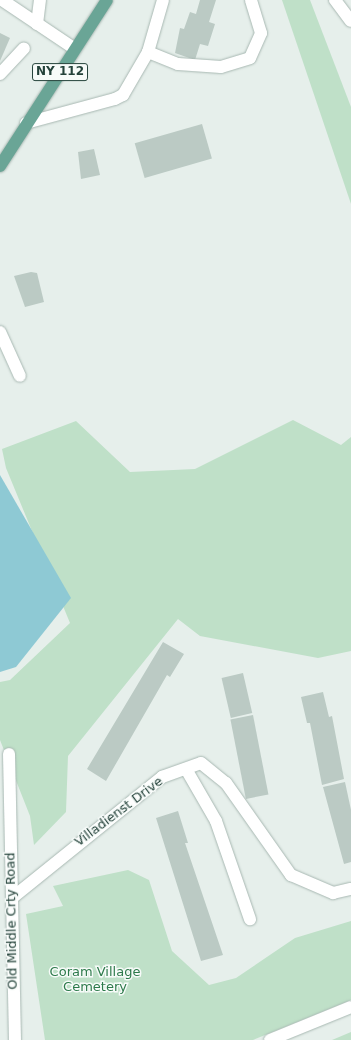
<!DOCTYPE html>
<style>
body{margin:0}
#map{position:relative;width:351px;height:1040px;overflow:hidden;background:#e6efeb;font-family:"DejaVu Sans",sans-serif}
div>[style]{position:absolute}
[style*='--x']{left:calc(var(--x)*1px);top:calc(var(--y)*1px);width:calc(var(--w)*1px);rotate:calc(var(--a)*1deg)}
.green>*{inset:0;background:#bfe0c8}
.water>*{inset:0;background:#8ec9d4}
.building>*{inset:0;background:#bbcac4;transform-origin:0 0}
.roads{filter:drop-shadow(0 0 1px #a8b8b2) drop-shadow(0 0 1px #a8b8b2)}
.minor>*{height:12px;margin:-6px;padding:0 6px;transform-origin:6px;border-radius:6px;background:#fff}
.major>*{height:12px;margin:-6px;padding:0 6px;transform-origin:6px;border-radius:6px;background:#6aa596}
span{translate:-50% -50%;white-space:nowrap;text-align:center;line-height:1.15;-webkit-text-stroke:3px #f7fbf9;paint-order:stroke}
.shield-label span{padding:1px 3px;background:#f7fbf9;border:1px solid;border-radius:3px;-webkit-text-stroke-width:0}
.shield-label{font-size:12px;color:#24423a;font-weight:700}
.street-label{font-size:13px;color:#24423a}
.park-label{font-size:13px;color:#2d7a4b}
</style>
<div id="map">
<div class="green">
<div style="clip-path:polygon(282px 0,310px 0,351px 107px,351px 204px)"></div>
<div style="clip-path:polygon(293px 420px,341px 445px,351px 437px,351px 651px,318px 658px,200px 636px,178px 619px,68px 756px,66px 812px,34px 845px,30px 816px,0 740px,0 682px,10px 680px,70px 623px,6px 468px,2px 449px,76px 421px,130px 472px,195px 469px)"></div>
<div style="clip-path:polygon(128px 870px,149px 880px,172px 951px,209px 985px,236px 978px,295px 938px,351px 921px,351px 1000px,253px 1040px,45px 1040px,26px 914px,63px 906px,53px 886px)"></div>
<div style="clip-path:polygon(351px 1032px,351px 1040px,332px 1040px)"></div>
</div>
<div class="water">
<div style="clip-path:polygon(0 475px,71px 598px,16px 667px,0 672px)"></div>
</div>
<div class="building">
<div style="clip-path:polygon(200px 0,216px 0,209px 22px,215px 24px,208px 46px,200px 44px,195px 60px,175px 53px,180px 28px,184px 29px,190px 12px,196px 14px)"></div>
<div style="clip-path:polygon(0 33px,10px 38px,0 61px)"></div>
<div style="left:202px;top:124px;width:36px;height:70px;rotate:74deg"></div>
<div style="clip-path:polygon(94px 149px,100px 175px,81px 179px,78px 152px)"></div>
<div style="clip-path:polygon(31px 272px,37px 273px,44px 302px,25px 307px,14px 276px)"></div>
<div style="clip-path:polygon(163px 642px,184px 654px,170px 677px,167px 675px,106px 781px,87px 769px)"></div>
<div style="left:243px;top:673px;width:41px;height:22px;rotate:77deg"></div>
<div style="clip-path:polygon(323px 692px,329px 717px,332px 716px,344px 779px,322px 785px,310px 723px,307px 723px,301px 697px)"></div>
<div style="left:253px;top:715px;width:81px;height:23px;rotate:79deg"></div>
<div style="clip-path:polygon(345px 782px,351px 810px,351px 862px,344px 864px,323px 787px)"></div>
<div style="clip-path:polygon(178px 811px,188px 843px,185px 843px,223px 955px,201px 961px,156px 818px)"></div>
</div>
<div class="roads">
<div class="minor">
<div style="--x:2;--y:0;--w:88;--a:33.9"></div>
<div style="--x:335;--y:0;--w:26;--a:53"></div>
<div style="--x:37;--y:24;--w:24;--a:-83"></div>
<div style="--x:148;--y:52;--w:54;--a:-73.9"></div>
<div style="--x:0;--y:74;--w:35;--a:-47"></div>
<div style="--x:26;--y:123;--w:92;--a:-15.1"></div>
<div style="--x:115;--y:99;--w:9;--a:-27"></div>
<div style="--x:123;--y:95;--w:50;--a:-59.8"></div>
<div style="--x:148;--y:52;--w:32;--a:22"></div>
<div style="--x:178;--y:64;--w:43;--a:4"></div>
<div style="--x:221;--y:67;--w:30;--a:-17"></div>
<div style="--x:250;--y:58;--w:27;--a:-66"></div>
<div style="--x:261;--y:33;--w:34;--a:-107"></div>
<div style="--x:0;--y:332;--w:48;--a:65.6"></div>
<div style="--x:9;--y:754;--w:286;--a:88.8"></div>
<div style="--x:186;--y:769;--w:60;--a:60"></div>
<div style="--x:216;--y:821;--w:104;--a:70.9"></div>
<div style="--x:12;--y:898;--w:193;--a:-38.9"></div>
<div style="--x:162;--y:777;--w:41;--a:-19.7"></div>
<div style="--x:201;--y:763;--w:32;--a:39"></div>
<div style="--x:226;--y:783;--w:113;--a:54.8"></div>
<div style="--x:291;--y:875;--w:46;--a:23.2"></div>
<div style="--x:333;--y:893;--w:18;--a:-13"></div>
<div style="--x:270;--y:1040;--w:87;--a:-22.2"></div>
</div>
<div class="major">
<div style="--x:0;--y:166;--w:197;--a:-57.2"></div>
</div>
</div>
<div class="shield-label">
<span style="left:60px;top:72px">NY 112</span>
</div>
<div class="street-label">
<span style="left:119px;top:812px;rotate:-37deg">Villadienst Drive</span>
<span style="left:12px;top:921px;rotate:-91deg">Old Middle Crty Road</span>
</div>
<div class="park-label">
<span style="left:95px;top:980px">Coram Village<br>Cemetery</span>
</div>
</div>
